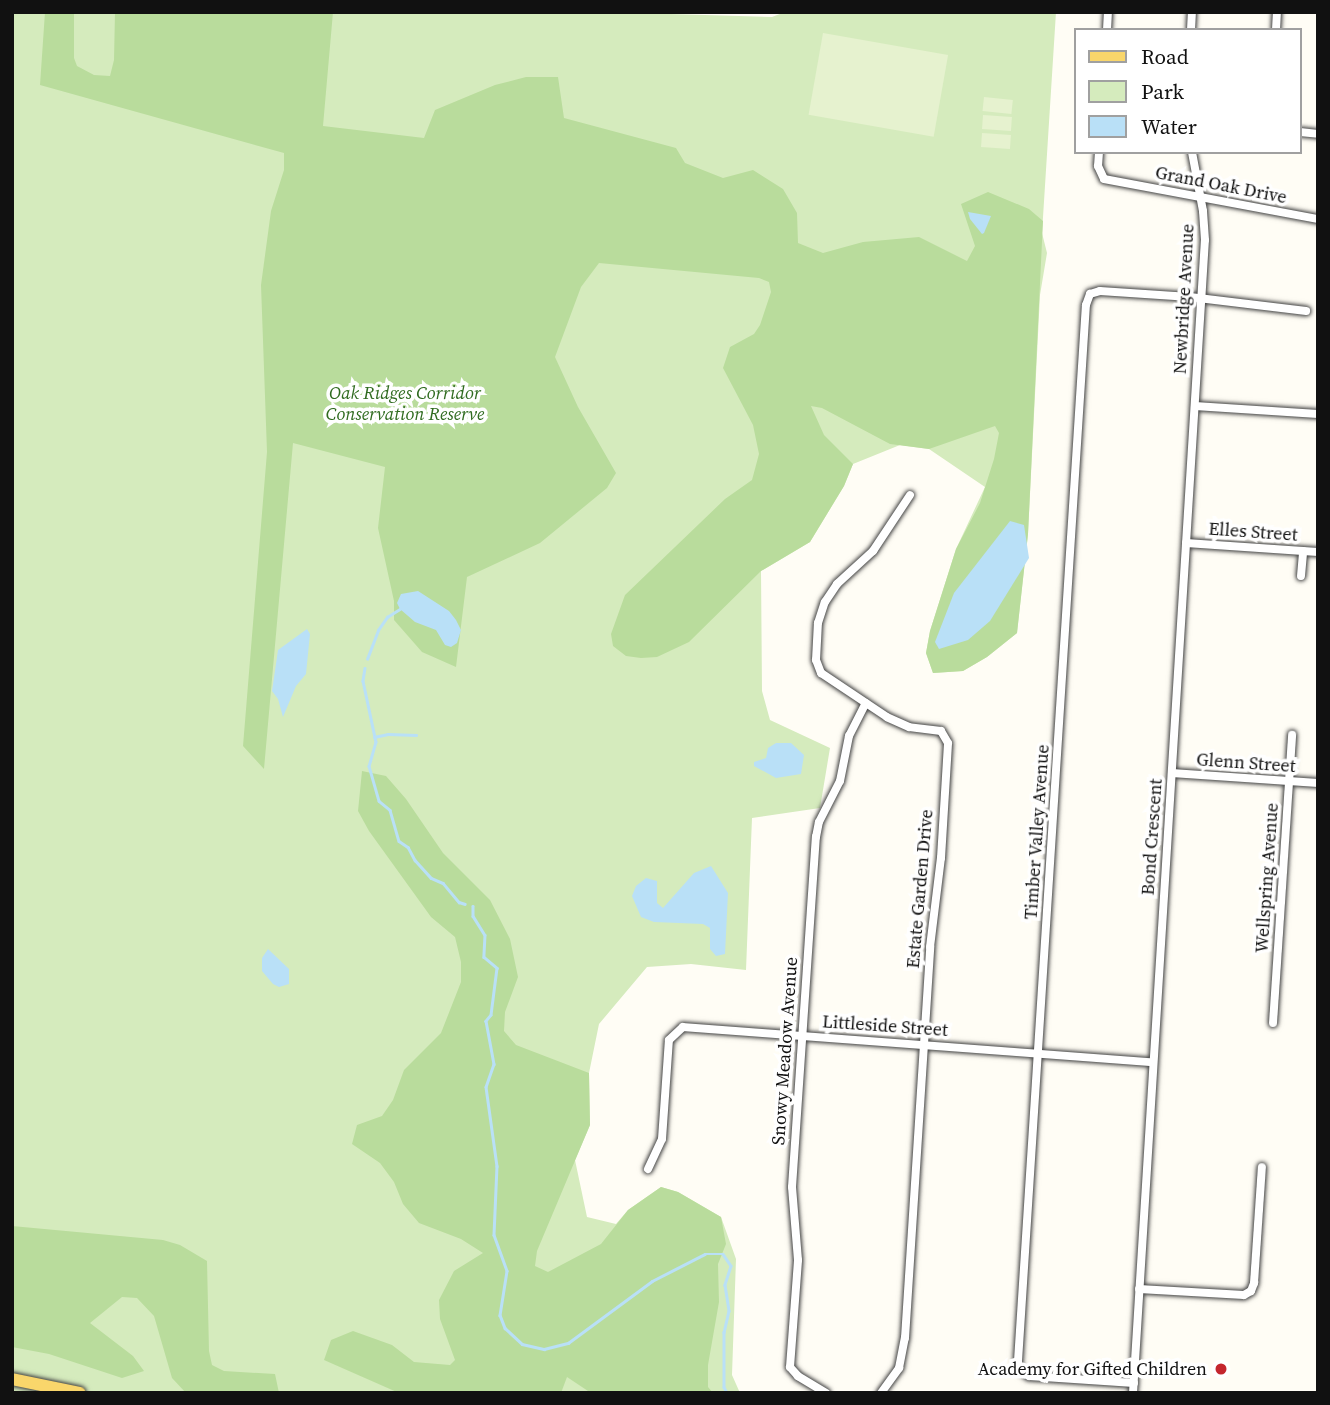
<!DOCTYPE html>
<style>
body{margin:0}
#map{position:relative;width:1330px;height:1405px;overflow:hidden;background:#fffdf5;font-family:"Source Serif 4",serif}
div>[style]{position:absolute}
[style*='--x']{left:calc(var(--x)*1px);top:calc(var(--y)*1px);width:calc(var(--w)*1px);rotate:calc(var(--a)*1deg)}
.green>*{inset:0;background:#d5ebbd}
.forest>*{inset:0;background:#b9dc9c}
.pitch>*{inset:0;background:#e6f2cf;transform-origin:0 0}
.water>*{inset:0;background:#b9e0f7}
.stream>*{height:2.5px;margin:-1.25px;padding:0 1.25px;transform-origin:1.25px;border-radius:1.25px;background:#b9e0f7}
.roads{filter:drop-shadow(0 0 2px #444) drop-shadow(0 0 2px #444)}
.minor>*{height:8px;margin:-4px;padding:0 4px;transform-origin:4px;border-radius:4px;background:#fff}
.primary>*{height:12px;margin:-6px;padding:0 6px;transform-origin:6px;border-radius:6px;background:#f9d66b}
.dots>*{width:19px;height:19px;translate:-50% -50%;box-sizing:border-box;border:4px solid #fff;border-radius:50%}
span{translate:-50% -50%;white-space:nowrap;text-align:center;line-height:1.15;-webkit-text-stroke:7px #fff;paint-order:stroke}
.street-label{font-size:18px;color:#111}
.park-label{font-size:18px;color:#2f6b1f;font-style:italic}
.poi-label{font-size:18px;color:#111}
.right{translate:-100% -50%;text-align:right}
.frame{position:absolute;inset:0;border:14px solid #111;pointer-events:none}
.legend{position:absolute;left:1074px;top:28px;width:228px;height:126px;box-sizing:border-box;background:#fff;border:2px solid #a0a0a0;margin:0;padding:9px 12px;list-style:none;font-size:21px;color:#111}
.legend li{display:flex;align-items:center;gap:14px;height:35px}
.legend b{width:35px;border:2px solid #a0a0a0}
</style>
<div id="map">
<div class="green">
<div style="clip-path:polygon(12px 12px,603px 12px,772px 17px,785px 12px,1056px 12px,1042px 233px,1047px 253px,1040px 295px,1028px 534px,1017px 633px,987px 657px,963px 671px,933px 673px,926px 653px,930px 631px,956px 549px,985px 487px,929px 449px,900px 445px,853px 464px,844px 486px,810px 542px,761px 571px,762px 691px,770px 720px,830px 748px,820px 808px,752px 818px,746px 970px,691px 964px,647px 967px,599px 1024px,589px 1073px,590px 1125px,575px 1160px,587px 1217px,616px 1224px,628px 1210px,661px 1187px,678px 1192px,721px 1217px,736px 1259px,732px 1375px,740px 1393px,12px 1393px)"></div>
</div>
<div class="forest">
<div style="clip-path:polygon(45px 12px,74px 12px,74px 58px,77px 66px,94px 75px,110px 76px,114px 60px,115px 12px,333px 12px,323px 126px,424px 138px,435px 110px,495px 85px,526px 77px,558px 77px,564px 118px,676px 148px,685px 163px,723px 178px,753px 170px,783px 189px,797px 213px,798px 243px,823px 253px,863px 242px,919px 237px,967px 261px,975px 246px,961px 204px,988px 192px,1029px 209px,1043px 221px,1028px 534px,1017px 633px,987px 657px,963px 671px,933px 673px,926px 653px,930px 631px,956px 549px,980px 503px,994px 459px,999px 433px,995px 426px,929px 449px,890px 444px,822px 408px,811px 406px,824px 435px,853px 464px,844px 486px,810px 542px,761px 571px,689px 642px,657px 657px,641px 658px,626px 656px,613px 646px,611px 634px,625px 595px,725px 499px,752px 480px,759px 454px,753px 425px,723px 368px,730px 347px,754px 334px,760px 325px,771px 292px,769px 282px,759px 278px,599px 263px,581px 287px,555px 357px,578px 407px,616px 473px,607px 488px,540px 543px,467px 577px,456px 667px,422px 652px,394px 620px,394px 601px,378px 528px,385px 467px,293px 443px,264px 769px,243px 746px,267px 452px,261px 285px,271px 211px,284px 170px,284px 153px,40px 85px)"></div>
<div style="clip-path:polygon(362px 771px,386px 776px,406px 799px,443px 853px,490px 900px,510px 939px,518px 977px,505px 1012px,504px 1031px,516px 1045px,589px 1073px,590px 1125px,537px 1251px,535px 1266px,548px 1272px,601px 1244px,628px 1210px,661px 1187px,678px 1192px,721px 1217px,726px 1244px,718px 1264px,719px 1302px,708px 1365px,708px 1387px,713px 1393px,591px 1393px,567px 1377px,561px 1393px,399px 1393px,324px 1360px,331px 1340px,353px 1331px,392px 1345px,414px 1362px,450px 1365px,455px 1360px,440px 1319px,439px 1300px,454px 1271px,483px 1253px,461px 1239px,419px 1223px,403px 1204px,394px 1182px,380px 1163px,352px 1144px,357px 1125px,382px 1116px,393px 1100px,404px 1070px,441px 1033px,461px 982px,461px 962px,455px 937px,431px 917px,369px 831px,358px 811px)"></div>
<div style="clip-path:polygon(12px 1226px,163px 1240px,180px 1245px,207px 1261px,209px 1351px,212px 1365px,224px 1371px,275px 1374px,279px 1393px,186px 1393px,172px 1378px,154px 1316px,137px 1298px,122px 1297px,90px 1323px,133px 1356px,144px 1371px,122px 1378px,49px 1354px,12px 1347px)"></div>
</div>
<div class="pitch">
<div style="left:823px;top:33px;width:127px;height:83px;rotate:10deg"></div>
<div style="left:984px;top:97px;width:29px;height:14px;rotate:6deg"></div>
<div style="left:983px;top:115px;width:29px;height:14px;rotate:4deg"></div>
<div style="left:982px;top:133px;width:29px;height:14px;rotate:4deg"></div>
</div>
<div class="water">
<div style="clip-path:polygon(968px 212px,991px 216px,984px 233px,982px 234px,970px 219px)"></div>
<div style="clip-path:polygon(1010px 521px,1024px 525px,1029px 558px,990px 621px,968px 640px,939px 649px,935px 642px,954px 593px)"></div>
<div style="clip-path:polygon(418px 591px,449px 611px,456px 620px,461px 630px,457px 643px,451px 647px,445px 645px,436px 630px,415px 622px,400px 609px,397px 603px,401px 594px)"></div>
<div style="clip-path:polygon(307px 629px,310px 634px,306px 674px,296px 686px,283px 717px,278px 699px,272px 691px,278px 650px)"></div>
<div style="clip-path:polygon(776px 743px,791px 743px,804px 755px,801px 774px,776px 778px,754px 766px,754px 762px,766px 758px,768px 748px)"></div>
<div style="clip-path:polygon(711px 866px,728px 893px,725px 954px,716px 956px,710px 949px,710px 928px,703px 924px,654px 922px,641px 917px,632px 896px,636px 886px,646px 878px,657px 881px,657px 903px,663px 908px,694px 873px)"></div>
<div style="clip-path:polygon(268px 949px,289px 969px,289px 984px,279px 987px,273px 984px,262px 971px,262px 958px)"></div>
</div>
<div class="stream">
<div style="--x:367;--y:659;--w:31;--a:-69"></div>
<div style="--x:378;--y:630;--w:16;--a:-55"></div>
<div style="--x:387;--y:617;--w:15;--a:-32"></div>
<div style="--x:365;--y:668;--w:13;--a:99"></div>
<div style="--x:363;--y:681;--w:62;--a:78"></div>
<div style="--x:376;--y:742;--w:25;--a:106"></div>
<div style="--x:369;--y:766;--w:36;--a:74"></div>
<div style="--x:379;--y:801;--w:14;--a:39"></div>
<div style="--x:390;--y:810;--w:32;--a:74"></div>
<div style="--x:399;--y:841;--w:11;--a:34"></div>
<div style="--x:408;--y:847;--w:15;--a:62"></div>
<div style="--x:415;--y:860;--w:24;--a:48"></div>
<div style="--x:431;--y:878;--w:13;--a:23"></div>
<div style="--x:443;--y:883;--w:25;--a:50"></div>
<div style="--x:459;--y:902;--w:6;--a:18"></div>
<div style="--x:374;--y:737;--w:14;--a:-12"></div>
<div style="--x:388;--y:734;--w:28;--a:2"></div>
<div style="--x:473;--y:906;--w:10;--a:90"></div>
<div style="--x:473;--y:916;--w:22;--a:58"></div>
<div style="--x:485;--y:935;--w:22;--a:93"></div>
<div style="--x:484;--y:957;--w:17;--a:40"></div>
<div style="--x:497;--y:968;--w:47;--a:97.3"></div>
<div style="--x:491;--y:1015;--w:8;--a:130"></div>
<div style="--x:486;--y:1021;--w:44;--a:79.5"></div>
<div style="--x:494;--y:1064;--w:24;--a:109"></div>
<div style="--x:486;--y:1087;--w:80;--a:82.1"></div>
<div style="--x:497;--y:1166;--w:69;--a:92.5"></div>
<div style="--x:494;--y:1235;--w:38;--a:70"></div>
<div style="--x:507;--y:1271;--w:45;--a:99"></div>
<div style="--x:500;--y:1315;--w:14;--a:69"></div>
<div style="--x:505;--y:1328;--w:23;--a:43"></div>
<div style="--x:522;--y:1344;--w:23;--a:13"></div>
<div style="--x:544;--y:1349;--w:25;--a:-14"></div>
<div style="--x:568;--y:1343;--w:104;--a:-36.4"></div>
<div style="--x:652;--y:1281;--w:59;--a:-27"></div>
<div style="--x:705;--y:1254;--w:18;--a:0"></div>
<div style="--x:723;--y:1254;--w:14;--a:56"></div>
<div style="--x:731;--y:1266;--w:20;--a:108"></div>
<div style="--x:725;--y:1285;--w:26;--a:81"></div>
<div style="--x:729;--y:1311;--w:22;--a:103"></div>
<div style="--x:724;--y:1332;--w:55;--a:90"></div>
<div style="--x:724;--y:1387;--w:7;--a:63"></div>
</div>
<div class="roads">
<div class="minor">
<div style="--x:1107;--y:30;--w:18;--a:-87"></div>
<div style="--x:1191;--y:30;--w:18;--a:-87"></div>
<div style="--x:1276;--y:30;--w:18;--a:-87"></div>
<div style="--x:1300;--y:132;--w:18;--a:6"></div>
<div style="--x:1099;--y:152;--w:14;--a:94"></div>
<div style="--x:1098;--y:166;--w:14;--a:65"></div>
<div style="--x:1104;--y:179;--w:218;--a:10.6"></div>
<div style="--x:1195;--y:406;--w:123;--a:3.7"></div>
<div style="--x:1186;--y:543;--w:132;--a:3.9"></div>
<div style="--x:1301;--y:576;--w:25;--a:-85"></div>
<div style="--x:1172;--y:773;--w:146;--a:3.9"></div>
<div style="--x:1273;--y:1023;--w:289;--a:-86.2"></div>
<div style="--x:648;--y:1169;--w:33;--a:-65"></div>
<div style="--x:662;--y:1139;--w:99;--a:-86"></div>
<div style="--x:669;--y:1040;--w:19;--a:-43"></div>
<div style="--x:683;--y:1027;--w:471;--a:4.3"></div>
<div style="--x:1139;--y:1289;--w:105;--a:3.3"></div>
<div style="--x:1244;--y:1295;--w:8;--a:-30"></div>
<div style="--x:1251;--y:1291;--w:9;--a:-69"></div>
<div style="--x:1254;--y:1283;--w:116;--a:-86.1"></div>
<div style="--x:1134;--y:1383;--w:105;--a:-176.2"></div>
<div style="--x:1029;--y:1376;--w:14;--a:-144"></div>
<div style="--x:1018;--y:1368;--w:7;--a:-90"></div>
<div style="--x:1018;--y:1361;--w:1058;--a:-86.32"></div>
<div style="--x:1086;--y:305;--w:12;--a:-70"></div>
<div style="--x:1090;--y:294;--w:10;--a:-17"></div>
<div style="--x:1100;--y:291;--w:90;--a:3.8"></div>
<div style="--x:1190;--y:297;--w:117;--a:6.9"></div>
<div style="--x:826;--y:1393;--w:33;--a:-149"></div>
<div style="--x:798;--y:1376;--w:12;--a:-132"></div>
<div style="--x:790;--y:1367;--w:107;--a:-85.7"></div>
<div style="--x:798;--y:1260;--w:73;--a:-94.7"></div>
<div style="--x:792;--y:1187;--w:351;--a:-86.1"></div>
<div style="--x:816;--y:837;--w:15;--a:-79"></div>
<div style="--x:819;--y:822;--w:46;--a:-62.9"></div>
<div style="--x:840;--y:781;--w:46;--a:-78.7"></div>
<div style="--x:849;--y:736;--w:37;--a:-63"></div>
<div style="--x:881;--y:1393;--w:31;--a:-54"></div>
<div style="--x:899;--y:1368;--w:31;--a:-79"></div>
<div style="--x:905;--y:1338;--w:392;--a:-86.3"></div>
<div style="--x:930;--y:947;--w:90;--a:-83"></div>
<div style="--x:941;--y:858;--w:115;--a:-86.5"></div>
<div style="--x:948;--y:743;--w:14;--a:-120"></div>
<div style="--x:941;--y:731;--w:32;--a:-173"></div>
<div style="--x:909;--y:727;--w:24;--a:-156"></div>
<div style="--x:887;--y:717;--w:79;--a:-146.3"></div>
<div style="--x:821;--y:673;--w:14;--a:-111"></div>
<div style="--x:816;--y:660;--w:37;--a:-87"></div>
<div style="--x:818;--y:623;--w:22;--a:-72"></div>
<div style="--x:825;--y:602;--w:22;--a:-56"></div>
<div style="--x:837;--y:584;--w:49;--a:-42.5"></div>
<div style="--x:873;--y:551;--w:67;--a:-56.5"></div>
<div style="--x:1133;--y:1393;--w:1155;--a:-86.43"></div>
<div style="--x:1205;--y:240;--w:29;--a:-94"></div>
<div style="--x:1203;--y:211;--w:60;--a:-100.6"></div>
</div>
<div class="primary">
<div style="--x:12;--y:1379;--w:69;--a:11.6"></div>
</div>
</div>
<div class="dots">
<div style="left:1221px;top:1369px;background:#c4262e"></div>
</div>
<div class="street-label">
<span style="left:1221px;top:185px;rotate:11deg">Grand Oak Drive</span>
<span style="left:1184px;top:299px;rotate:-87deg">Newbridge Avenue</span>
<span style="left:1253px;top:532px;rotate:4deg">Elles Street</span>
<span style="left:1246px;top:763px;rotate:4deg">Glenn Street</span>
<span style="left:1037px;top:832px;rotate:-86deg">Timber Valley Avenue</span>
<span style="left:1152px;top:837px;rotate:-86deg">Bond Crescent</span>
<span style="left:1267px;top:878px;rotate:-86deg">Wellspring Avenue</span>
<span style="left:920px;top:889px;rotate:-85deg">Estate Garden Drive</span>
<span style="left:885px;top:1026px;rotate:4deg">Littleside Street</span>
<span style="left:785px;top:1051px;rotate:-86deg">Snowy Meadow Avenue</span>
</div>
<div class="park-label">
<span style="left:405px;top:404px">Oak Ridges Corridor<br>Conservation Reserve</span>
</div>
<div class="poi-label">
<span class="right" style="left:1207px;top:1369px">Academy for Gifted Children</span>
</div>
<div class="frame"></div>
<ul class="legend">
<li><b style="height:9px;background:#f9d66b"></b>Road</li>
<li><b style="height:19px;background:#d5ebbd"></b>Park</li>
<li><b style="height:19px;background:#b9e0f7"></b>Water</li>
</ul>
</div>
